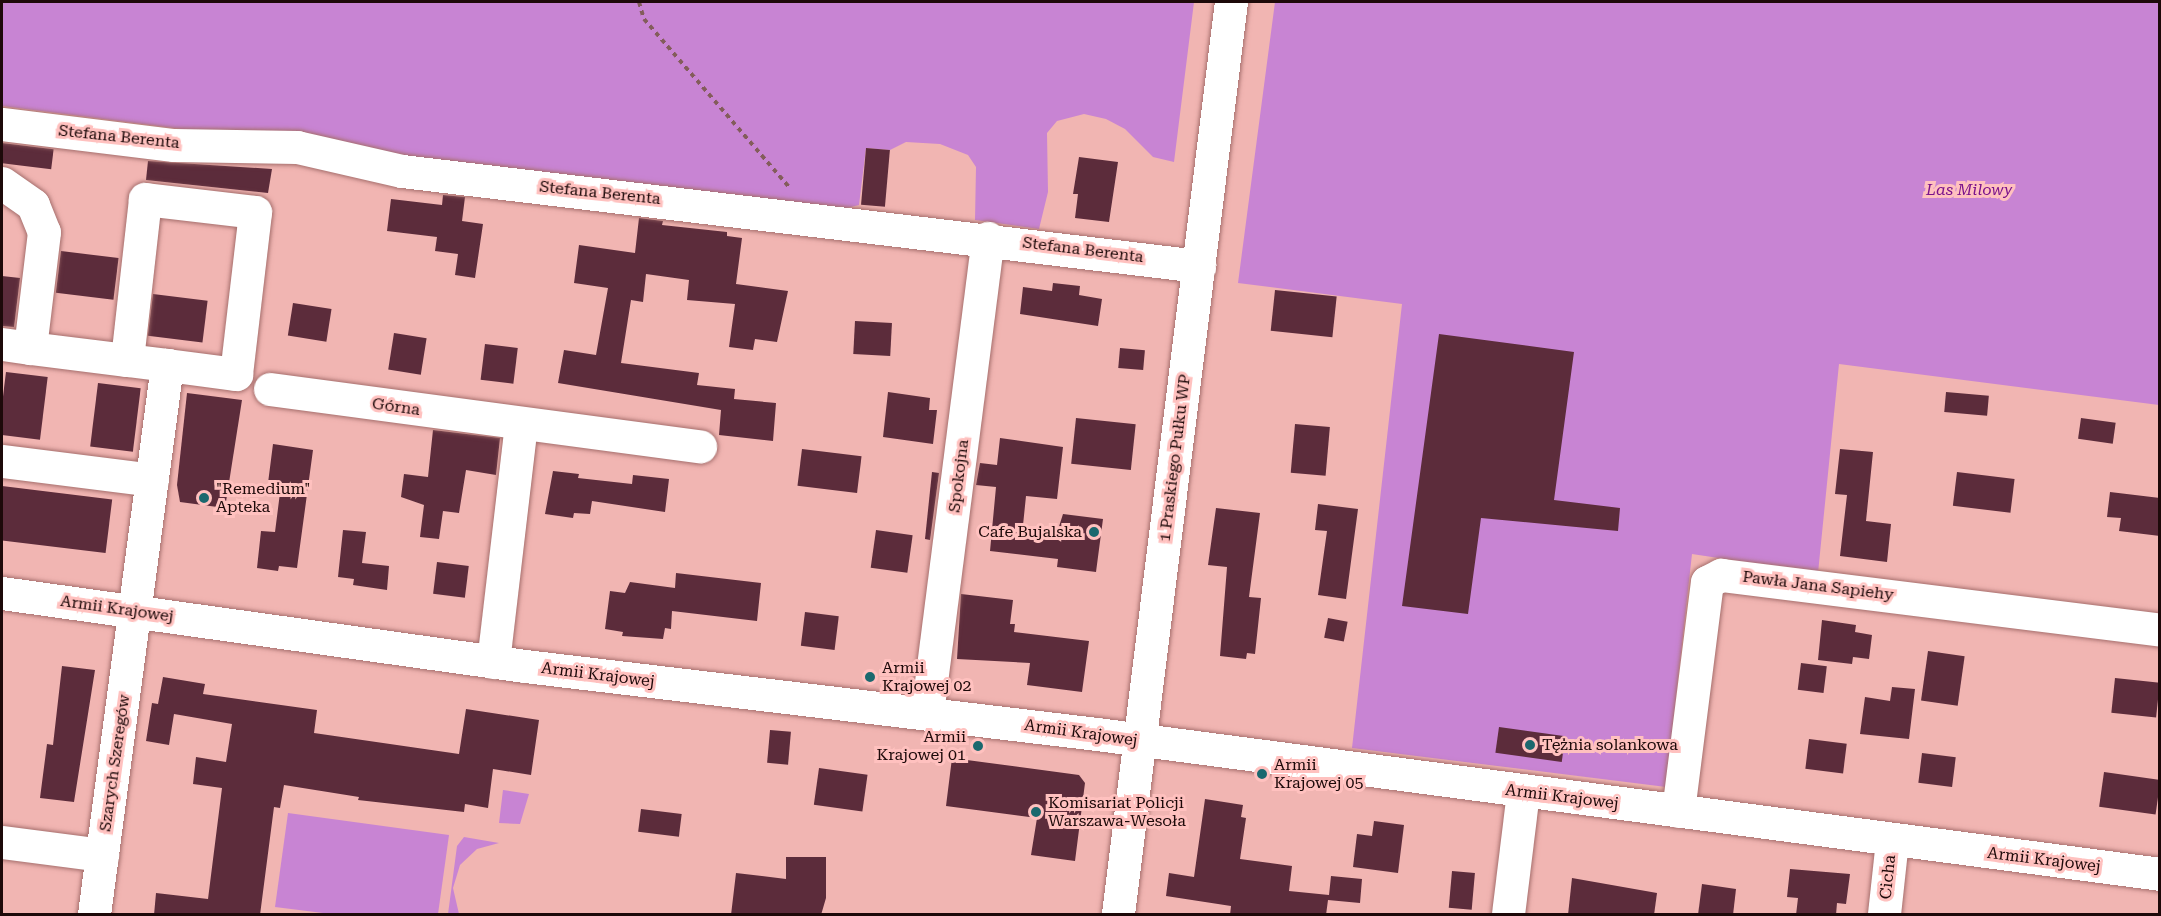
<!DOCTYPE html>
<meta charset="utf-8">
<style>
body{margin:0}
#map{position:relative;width:2161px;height:916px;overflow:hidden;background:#f1b5b2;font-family:"Roboto Serif",serif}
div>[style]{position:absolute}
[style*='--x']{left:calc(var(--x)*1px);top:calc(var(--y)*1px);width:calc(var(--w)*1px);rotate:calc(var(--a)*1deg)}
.green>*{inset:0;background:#c884d3}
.building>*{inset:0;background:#5c2c3b;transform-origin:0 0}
.path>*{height:4px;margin-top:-2px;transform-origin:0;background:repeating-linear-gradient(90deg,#835c5b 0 4.5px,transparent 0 9px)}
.roads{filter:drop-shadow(0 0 2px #a66f6d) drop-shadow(0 0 2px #a66f6d)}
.minor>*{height:33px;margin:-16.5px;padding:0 16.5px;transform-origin:16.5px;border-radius:16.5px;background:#fff}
.dots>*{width:16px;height:16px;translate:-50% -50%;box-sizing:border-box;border:3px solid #ffc1bf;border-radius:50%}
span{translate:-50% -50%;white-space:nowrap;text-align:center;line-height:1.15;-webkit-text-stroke:6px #ffc1bf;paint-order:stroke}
.street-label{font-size:16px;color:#1d0909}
.park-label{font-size:16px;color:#7c138c;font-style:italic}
.poi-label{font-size:16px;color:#1d0909}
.left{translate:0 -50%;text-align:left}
.right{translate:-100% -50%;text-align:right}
.frame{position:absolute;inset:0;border:3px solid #1d0909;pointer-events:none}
</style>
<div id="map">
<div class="green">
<div style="clip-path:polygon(2px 2px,1194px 2px,1174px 162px,1153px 157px,1125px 129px,1106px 119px,1084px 114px,1057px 121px,1047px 133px,1048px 192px,1039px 229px,975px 220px,976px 167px,968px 155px,940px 144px,906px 142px,890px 150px,866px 148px,859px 205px,831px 212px,2px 106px)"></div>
<div style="clip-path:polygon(1275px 2px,2159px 2px,2159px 405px,1839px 364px,1818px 573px,1692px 554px,1666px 787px,1352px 748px,1402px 304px,1238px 283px)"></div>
<div style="clip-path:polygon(503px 790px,529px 794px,520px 824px,499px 823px)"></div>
<div style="clip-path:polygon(288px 813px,449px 835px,438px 914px,331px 914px,275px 907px)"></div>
<div style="clip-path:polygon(464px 837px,499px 843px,477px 849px,460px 865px,453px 888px,459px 914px,448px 914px,457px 846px)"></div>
</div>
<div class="building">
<div style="left:2px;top:143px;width:52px;height:20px;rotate:7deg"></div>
<div style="left:866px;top:148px;width:24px;height:57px;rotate:5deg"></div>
<div style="clip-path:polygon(1079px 157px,1118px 162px,1109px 222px,1075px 218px,1078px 194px,1073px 194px)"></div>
<div style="clip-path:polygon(148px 161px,272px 169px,268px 193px,146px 180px)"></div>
<div style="clip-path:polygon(443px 195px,465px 197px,462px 221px,483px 224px,475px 278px,455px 275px,458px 254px,435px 251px,437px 237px,387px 231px,391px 199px,442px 205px)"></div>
<div style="clip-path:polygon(639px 218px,663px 221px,662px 225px,727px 232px,727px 236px,742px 238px,736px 284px,788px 291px,777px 342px,755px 339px,753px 350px,729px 347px,735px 304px,687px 300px,689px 280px,646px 274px,643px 302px,631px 300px,621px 363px,699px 373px,697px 385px,735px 389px,734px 399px,776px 403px,773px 441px,719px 435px,721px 410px,558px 383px,564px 350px,596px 355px,608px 288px,574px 283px,579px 245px,635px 253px)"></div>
<div style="left:61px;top:251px;width:58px;height:42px;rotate:7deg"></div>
<div style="clip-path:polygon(2px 276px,20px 278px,14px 327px,2px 326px)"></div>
<div style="clip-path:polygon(1053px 283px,1080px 286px,1079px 295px,1102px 299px,1098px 326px,1020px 314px,1023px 287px,1052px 291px)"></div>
<div style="left:1275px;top:290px;width:62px;height:41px;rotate:6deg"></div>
<div style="left:153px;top:294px;width:55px;height:42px;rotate:7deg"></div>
<div style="left:293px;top:303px;width:39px;height:33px;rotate:9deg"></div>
<div style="left:855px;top:321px;width:37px;height:33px;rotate:3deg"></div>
<div style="left:394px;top:333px;width:33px;height:37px;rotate:9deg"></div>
<div style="clip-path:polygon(1439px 334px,1574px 352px,1554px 500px,1620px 508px,1618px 531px,1481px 518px,1468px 614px,1402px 606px)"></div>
<div style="left:485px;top:344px;width:33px;height:36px;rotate:7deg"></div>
<div style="left:1120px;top:348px;width:25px;height:20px;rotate:5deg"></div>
<div style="left:6px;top:372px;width:42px;height:63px;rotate:7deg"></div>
<div style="left:98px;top:383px;width:43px;height:64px;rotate:7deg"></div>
<div style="clip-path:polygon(888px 392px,930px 398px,929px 410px,937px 410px,933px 444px,883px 437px)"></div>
<div style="left:1946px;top:392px;width:43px;height:20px;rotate:5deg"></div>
<div style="clip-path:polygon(187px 393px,242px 400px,225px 508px,180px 502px,177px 485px)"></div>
<div style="left:1076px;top:418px;width:60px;height:46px;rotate:6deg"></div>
<div style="left:2081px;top:418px;width:35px;height:21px;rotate:8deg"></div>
<div style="left:1295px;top:424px;width:35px;height:49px;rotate:5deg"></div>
<div style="clip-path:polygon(433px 430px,500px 438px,496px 475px,466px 470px,459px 513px,443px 511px,439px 539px,420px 537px,424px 505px,401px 497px,404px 474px,428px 477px)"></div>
<div style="clip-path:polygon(1000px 438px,1063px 447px,1057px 499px,1026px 496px,1022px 535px,1055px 539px,1063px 514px,1103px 519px,1096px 572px,1057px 567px,1058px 559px,990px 551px,996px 487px,976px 485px,980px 463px,997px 465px)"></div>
<div style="clip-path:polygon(273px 444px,313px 450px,297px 568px,279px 566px,278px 571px,257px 568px,261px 531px,275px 532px,281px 485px,268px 483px)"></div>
<div style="left:802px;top:449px;width:60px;height:37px;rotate:7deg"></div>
<div style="clip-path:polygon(1840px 449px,1873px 452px,1866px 521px,1891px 524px,1887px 562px,1840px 556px,1847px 495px,1835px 494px)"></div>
<div style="clip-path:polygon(553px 471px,579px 474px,578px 478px,632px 484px,633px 475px,669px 479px,665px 512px,592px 501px,590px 514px,574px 513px,573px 518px,545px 514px)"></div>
<div style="clip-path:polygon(932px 472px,939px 473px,930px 540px,925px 539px)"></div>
<div style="left:1957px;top:472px;width:58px;height:34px;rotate:7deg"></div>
<div style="left:2px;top:486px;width:111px;height:54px;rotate:7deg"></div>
<div style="clip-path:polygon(2110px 492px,2160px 498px,2160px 536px,2119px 531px,2121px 518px,2107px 517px)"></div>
<div style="clip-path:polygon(1318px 504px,1358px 509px,1346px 599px,1318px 595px,1327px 531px,1315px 530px)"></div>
<div style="clip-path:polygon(1216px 508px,1260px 513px,1249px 597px,1261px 598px,1255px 654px,1247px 653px,1246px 659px,1220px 656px,1227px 567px,1208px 565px)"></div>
<div style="clip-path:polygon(343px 530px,366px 532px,362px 563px,389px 566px,387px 590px,353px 585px,354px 579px,338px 577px)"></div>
<div style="left:876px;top:530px;width:37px;height:38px;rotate:8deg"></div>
<div style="left:437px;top:562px;width:32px;height:32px;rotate:7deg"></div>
<div style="clip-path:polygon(676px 573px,761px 583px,757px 621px,672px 611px,671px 629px,665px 628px,663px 639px,622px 636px,623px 632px,605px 629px,610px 591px,625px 593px,630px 582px,675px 588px)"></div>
<div style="clip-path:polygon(961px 594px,1013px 600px,1010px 624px,1015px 624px,1014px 632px,1089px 641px,1082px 692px,1027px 685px,1030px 663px,957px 659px)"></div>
<div style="left:805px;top:612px;width:34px;height:34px;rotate:7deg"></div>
<div style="left:1328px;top:618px;width:20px;height:20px;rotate:11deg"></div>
<div style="clip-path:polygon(1822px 620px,1856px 625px,1855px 632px,1872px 635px,1869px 659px,1853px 657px,1852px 664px,1818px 660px)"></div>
<div style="left:1928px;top:651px;width:37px;height:50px;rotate:8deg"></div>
<div style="left:1801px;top:663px;width:26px;height:27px;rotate:7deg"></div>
<div style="clip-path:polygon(62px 666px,95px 670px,74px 802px,40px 798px,47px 744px,53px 745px)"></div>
<div style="clip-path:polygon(163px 677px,205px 684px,203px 694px,317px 710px,314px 733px,459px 754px,466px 709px,539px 720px,531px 775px,493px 769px,488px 808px,465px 804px,464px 812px,358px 800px,359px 797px,284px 785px,280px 808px,274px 807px,260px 915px,154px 915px,156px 893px,208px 899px,222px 788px,193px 784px,196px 757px,226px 762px,232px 724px,174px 714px,169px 745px,146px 741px,152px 703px,158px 704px)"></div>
<div style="left:2115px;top:678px;width:45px;height:35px;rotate:6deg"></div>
<div style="clip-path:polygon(1892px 687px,1915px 689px,1909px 739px,1860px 734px,1865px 697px,1890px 701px)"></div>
<div style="left:1499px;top:727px;width:67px;height:26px;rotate:8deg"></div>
<div style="left:770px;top:730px;width:21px;height:33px;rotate:5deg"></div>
<div style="left:1809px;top:739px;width:38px;height:30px;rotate:7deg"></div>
<div style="left:1922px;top:753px;width:34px;height:30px;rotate:7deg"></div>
<div style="clip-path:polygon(952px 758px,1079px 775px,1085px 783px,1075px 861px,1031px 855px,1037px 818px,946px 806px)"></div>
<div style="left:819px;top:768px;width:49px;height:37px;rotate:8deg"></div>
<div style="left:2104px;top:772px;width:57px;height:35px;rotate:8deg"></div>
<div style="clip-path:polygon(1205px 799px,1243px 805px,1241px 817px,1246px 818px,1240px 859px,1292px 866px,1289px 891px,1329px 895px,1331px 876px,1362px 879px,1360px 903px,1328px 900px,1326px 915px,1230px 915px,1231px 906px,1166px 896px,1169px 873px,1194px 877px)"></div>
<div style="left:641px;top:809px;width:41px;height:23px;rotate:7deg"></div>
<div style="clip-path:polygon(1374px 821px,1404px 825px,1398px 873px,1353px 867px,1357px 834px,1372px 836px)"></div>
<div style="clip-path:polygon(786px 857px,826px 857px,826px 898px,821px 915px,731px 915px,736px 873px,786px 879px)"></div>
<div style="clip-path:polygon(1790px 869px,1850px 874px,1846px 904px,1837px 903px,1836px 915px,1796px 915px,1798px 898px,1787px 897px)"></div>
<div style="left:1452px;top:871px;width:23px;height:37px;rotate:5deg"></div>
<div style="clip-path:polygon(1572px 878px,1657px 893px,1654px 915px,1568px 915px)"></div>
<div style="clip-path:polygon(1702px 884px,1736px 889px,1733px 915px,1698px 915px)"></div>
</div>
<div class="path">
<div style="--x:639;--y:2;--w:18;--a:74"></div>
<div style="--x:644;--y:19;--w:223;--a:49.2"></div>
</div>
<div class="roads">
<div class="minor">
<div style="--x:2;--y:124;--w:173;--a:7"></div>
<div style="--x:174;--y:145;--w:123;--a:0.9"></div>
<div style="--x:297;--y:147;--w:108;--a:12.9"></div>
<div style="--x:402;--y:171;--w:803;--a:6.8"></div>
<div style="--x:2;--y:183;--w:38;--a:35"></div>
<div style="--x:33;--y:205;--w:29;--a:68"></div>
<div style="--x:44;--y:232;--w:117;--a:96.9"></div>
<div style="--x:2;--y:344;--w:28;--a:8"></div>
<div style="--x:30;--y:348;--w:98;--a:7.1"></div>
<div style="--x:127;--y:360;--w:40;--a:7.1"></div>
<div style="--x:167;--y:365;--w:70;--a:7.4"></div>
<div style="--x:236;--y:374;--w:163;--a:-83.3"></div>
<div style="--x:255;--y:212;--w:111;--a:-173.3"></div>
<div style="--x:145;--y:199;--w:162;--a:96.4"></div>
<div style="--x:270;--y:389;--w:434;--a:7.6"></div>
<div style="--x:2;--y:461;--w:151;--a:7.2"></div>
<div style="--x:2;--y:593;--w:528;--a:7.95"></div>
<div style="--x:525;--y:666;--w:576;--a:6.78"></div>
<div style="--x:1097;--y:734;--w:1072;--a:7.5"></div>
<div style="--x:493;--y:662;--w:239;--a:-83.3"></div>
<div style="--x:927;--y:713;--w:479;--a:-82.7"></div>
<div style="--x:1678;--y:811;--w:231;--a:-82.8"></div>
<div style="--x:1707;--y:582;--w:16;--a:-27"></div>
<div style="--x:1721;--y:575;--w:442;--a:7.1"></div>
<div style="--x:2;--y:842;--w:101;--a:7.4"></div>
<div style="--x:94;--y:914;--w:554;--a:-82.43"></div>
<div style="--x:1118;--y:914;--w:919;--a:-82.94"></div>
<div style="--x:1508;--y:914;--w:123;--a:-83"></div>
<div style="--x:1884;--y:914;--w:74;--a:-83.8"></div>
</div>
</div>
<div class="dots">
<div style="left:204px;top:498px;background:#1b686e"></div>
<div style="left:1094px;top:532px;background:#1b686e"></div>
<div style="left:870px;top:677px;background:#1b686e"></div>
<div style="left:1530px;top:745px;background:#1b686e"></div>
<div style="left:978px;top:746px;background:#1b686e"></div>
<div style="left:1262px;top:774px;background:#1b686e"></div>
<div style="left:1036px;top:812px;background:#1b686e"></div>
</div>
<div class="street-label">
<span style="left:119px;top:137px;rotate:6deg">Stefana Berenta</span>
<span style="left:600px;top:193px;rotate:6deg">Stefana Berenta</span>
<span style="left:1083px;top:250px;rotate:7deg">Stefana Berenta</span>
<span style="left:396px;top:407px;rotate:8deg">Górna</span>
<span style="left:1175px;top:458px;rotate:-83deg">1 Praskiego Pułku WP</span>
<span style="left:959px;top:476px;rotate:-83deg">Spokojna</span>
<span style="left:1818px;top:586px;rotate:7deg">Pawła Jana Sapiehy</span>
<span style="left:117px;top:609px;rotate:8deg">Armii Krajowej</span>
<span style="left:598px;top:675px;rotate:7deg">Armii Krajowej</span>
<span style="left:1081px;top:733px;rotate:8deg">Armii Krajowej</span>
<span style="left:115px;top:763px;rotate:-82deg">Szarych Szeregów</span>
<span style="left:1562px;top:797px;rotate:7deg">Armii Krajowej</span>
<span style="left:2044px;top:860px;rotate:7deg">Armii Krajowej</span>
<span style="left:1888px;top:877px;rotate:-84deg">Cicha</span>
</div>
<div class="park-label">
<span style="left:1969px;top:190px">Las Milowy</span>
</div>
<div class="poi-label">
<span class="left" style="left:216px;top:498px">"Remedium"<br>Apteka</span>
<span class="right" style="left:1082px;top:532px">Cafe Bujalska</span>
<span class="left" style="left:882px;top:677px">Armii<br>Krajowej 02</span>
<span class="right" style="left:966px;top:746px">Armii<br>Krajowej 01</span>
<span class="left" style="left:1542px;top:745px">Tężnia solankowa</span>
<span class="left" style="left:1274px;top:774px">Armii<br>Krajowej 05</span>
<span class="left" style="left:1048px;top:812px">Komisariat Policji<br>Warszawa-Wesoła</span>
</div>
<div class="frame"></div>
</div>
